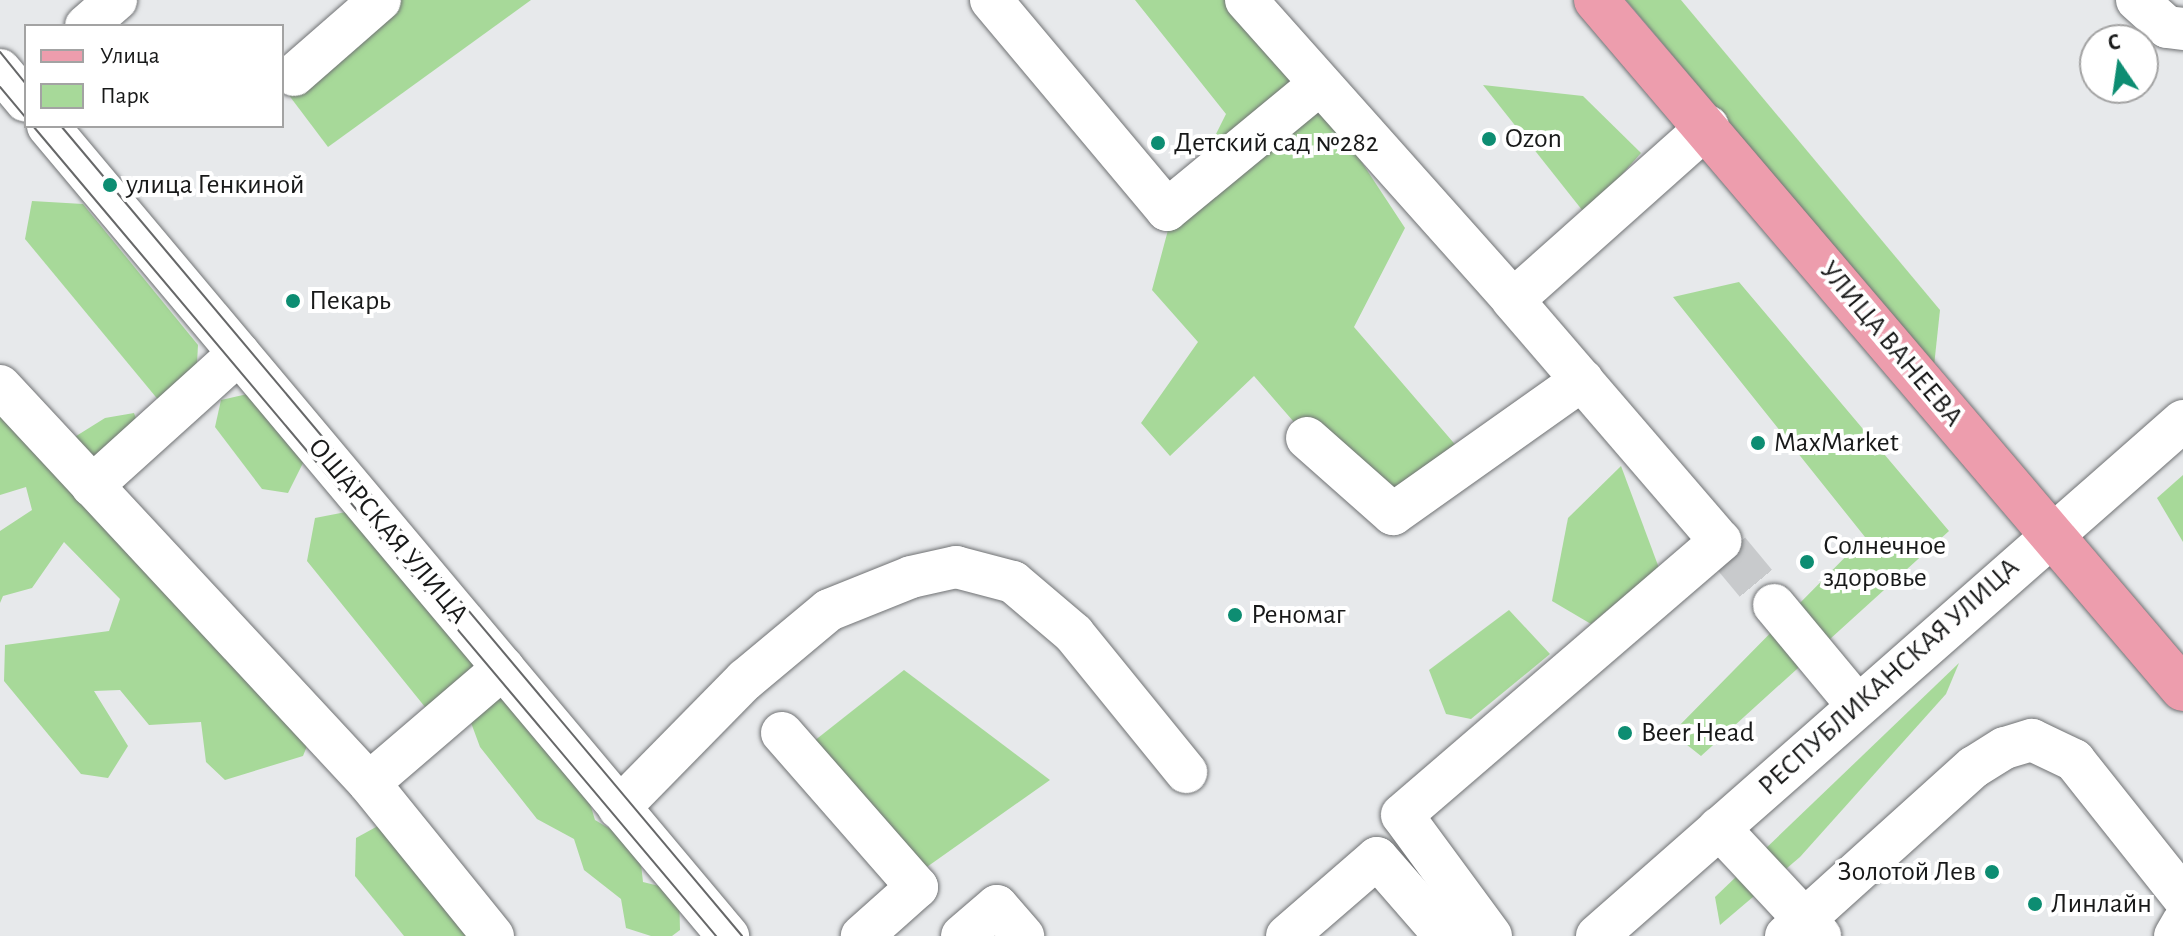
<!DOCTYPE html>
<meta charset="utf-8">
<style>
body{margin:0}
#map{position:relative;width:2183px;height:936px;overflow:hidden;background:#e7e9eb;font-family:"Alegreya Sans",sans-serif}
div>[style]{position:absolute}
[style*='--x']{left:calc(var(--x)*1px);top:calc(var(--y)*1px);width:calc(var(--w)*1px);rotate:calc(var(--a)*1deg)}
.green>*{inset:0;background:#a7d999}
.minor-tunnel>*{height:42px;margin-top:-21px;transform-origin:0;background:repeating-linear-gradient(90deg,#c8cacc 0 42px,transparent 0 63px)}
.roads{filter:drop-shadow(0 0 2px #707274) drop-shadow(0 0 2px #707274)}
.minor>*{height:42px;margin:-21px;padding:0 21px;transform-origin:21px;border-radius:21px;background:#fff}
.major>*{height:44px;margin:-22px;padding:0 22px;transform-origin:22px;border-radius:22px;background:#ed9dad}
.tram>*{height:2px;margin:-1px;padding:0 1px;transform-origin:1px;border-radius:1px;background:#676869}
.dots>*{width:22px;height:22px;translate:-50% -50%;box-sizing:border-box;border:4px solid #fff;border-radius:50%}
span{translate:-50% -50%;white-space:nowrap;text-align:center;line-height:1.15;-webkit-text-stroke:8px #fff;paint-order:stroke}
.poi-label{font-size:28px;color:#181919}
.left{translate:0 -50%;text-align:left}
.right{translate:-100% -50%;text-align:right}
.street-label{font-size:28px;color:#181919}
.legend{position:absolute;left:24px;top:24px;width:260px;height:104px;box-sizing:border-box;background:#fff;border:2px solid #a3a3a3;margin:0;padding:10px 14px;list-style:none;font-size:24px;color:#181919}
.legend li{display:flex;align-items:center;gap:16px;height:40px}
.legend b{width:40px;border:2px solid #a3a3a3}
.north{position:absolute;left:2079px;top:24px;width:80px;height:80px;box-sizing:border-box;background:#fff;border:2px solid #a3a3a3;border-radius:50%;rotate:347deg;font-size:22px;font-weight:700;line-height:32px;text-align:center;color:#181919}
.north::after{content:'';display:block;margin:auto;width:28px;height:36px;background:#0d8d72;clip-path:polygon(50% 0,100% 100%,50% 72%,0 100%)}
</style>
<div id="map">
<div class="green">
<div style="clip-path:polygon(388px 0,531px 0,328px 147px,282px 86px)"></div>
<div style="clip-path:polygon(1135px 0,1255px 0,1405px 228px,1354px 327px,1459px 449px,1385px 527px,1254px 376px,1170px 456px,1141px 423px,1198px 342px,1152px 290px,1168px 230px,1226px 114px)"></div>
<div style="clip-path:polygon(1626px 0,1681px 0,1940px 310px,1934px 366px)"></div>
<div style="clip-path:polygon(1483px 85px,1583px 96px,1641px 153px,1586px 215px)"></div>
<div style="clip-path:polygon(32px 201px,83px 204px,198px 345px,196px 380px,160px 402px,25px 239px)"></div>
<div style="clip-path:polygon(1739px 282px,1949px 531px,1701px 756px,1672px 733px,1865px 537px,1673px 297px)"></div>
<div style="clip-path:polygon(252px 393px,304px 461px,288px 493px,262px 489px,215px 427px,221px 400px)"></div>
<div style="clip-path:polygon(134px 413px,148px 452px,120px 488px,321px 711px,303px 756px,225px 780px,206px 762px,201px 722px,149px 725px,120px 690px,94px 691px,128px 746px,108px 778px,81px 774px,4px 681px,5px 645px,109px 631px,120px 599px,64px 542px,32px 588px,3px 596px,0 603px,0 531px,32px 510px,26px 487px,0 495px,0 414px,73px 438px,105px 418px)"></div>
<div style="clip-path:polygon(1621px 466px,1659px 568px,1591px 624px,1552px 601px,1568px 518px)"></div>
<div style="clip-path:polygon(2183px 475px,2183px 542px,2157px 498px)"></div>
<div style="clip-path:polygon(351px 511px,583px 780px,595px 820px,639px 846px,643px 882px,679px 891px,680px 930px,672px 936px,651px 936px,626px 928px,621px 899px,584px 870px,574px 839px,537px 819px,480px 747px,470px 720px,425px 707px,307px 561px,315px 518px)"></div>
<div style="clip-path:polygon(1509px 610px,1550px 654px,1471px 719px,1446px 714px,1429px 670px)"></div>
<div style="clip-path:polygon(1959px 663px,1946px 694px,1800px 857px,1720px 925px,1715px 897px)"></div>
<div style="clip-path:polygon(904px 670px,1050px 780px,900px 886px,790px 760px)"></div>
<div style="clip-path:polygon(407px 810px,514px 936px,404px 936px,355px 876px,356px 838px)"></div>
</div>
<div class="minor-tunnel">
<div style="--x:1729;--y:551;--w:70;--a:50.2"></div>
</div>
<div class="roads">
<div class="minor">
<div style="--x:991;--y:0;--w:274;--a:50"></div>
<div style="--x:1167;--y:210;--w:198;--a:-39.5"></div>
<div style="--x:1246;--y:0;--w:402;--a:48.3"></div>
<div style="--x:1513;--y:300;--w:261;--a:-41.7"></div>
<div style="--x:2137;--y:0;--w:40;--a:42"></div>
<div style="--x:2167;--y:27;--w:16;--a:7"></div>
<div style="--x:86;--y:26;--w:40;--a:-41"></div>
<div style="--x:0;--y:70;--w:40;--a:50"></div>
<div style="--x:294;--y:75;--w:114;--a:-41.1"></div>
<div style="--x:48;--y:126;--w:1058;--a:49.99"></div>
<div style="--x:0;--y:386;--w:542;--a:47.09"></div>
<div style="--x:369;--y:783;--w:177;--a:-40.6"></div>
<div style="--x:1307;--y:438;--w:115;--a:41.5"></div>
<div style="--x:1393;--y:514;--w:232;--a:-35.3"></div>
<div style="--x:92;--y:486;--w:198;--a:-42.1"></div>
<div style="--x:1774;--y:605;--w:130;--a:50.3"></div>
<div style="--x:782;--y:733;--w:205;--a:48.8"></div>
<div style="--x:917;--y:887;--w:74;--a:138.3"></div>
<div style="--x:369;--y:783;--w:197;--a:51"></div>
<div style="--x:619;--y:808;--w:180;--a:-45.5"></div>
<div style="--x:745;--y:680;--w:109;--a:-39.8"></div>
<div style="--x:829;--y:610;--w:88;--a:-21.9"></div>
<div style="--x:911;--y:577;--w:46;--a:-12.5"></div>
<div style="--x:956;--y:567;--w:59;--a:14.7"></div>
<div style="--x:1013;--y:582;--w:80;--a:40.4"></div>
<div style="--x:1074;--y:634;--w:178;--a:50.9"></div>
<div style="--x:1719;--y:828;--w:148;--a:46.9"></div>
<div style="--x:962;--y:936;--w:46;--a:-40.6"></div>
<div style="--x:997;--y:906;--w:40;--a:49"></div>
<div style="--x:1287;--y:936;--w:119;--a:-40.9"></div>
<div style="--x:1377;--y:858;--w:103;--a:48.9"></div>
<div style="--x:1491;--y:936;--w:150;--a:-126.3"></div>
<div style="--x:1402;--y:815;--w:420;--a:-40.7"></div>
<div style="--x:1720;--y:541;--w:318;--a:-130.7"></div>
<div style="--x:1597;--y:936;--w:780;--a:-41.31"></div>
<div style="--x:1786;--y:936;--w:253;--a:-42"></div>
<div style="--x:1974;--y:767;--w:36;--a:-32"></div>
<div style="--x:2005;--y:748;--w:28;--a:-17"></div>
<div style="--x:2032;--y:740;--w:47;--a:25.5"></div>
<div style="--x:2074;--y:760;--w:175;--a:51.5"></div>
<div style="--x:2175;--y:936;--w:16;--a:-60"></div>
</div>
<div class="major">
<div style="--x:1596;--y:0;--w:905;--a:49.57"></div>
</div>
</div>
<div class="tram">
<div style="--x:0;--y:52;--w:41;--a:50.9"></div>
<div style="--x:0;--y:87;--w:40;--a:50"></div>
<div style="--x:33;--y:126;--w:1060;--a:49.86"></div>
<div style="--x:61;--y:126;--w:1058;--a:49.94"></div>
</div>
<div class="dots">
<div style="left:1489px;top:139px;background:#0d8d72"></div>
<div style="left:1158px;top:143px;background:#0d8d72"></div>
<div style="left:110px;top:185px;background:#0d8d72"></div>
<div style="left:293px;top:301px;background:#0d8d72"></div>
<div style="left:1758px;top:443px;background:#0d8d72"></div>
<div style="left:1807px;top:562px;background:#0d8d72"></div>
<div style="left:1235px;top:615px;background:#0d8d72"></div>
<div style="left:1625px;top:733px;background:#0d8d72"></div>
<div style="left:1992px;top:872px;background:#0d8d72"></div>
<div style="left:2035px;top:904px;background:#0d8d72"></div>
</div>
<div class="poi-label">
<span class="left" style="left:1505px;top:139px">Ozon</span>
<span class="left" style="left:1174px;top:143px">Детский сад №282</span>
<span class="left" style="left:126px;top:185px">улица Генкиной</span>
<span class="left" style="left:309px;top:301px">Пекарь</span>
<span class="left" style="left:1774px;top:443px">MaxMarket</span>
<span class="left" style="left:1823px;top:562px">Солнечное<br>здоровье</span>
<span class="left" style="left:1251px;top:615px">Реномаг</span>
<span class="left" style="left:1641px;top:733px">Beer Head</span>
<span class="right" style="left:1976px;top:872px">Золотой Лев</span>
<span class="left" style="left:2051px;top:904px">Линлайн</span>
</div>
<div class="street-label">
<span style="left:1891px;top:344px;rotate:50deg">УЛИЦА ВАНЕЕВА</span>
<span style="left:388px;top:531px;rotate:50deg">ОШАРСКАЯ УЛИЦА</span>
<span style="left:1889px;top:677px;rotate:-42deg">РЕСПУБЛИКАНСКАЯ УЛИЦА</span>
</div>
<ul class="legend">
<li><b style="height:10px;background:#ed9dad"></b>Улица</li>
<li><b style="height:22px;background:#a7d999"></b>Парк</li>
</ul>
<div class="north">С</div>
</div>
